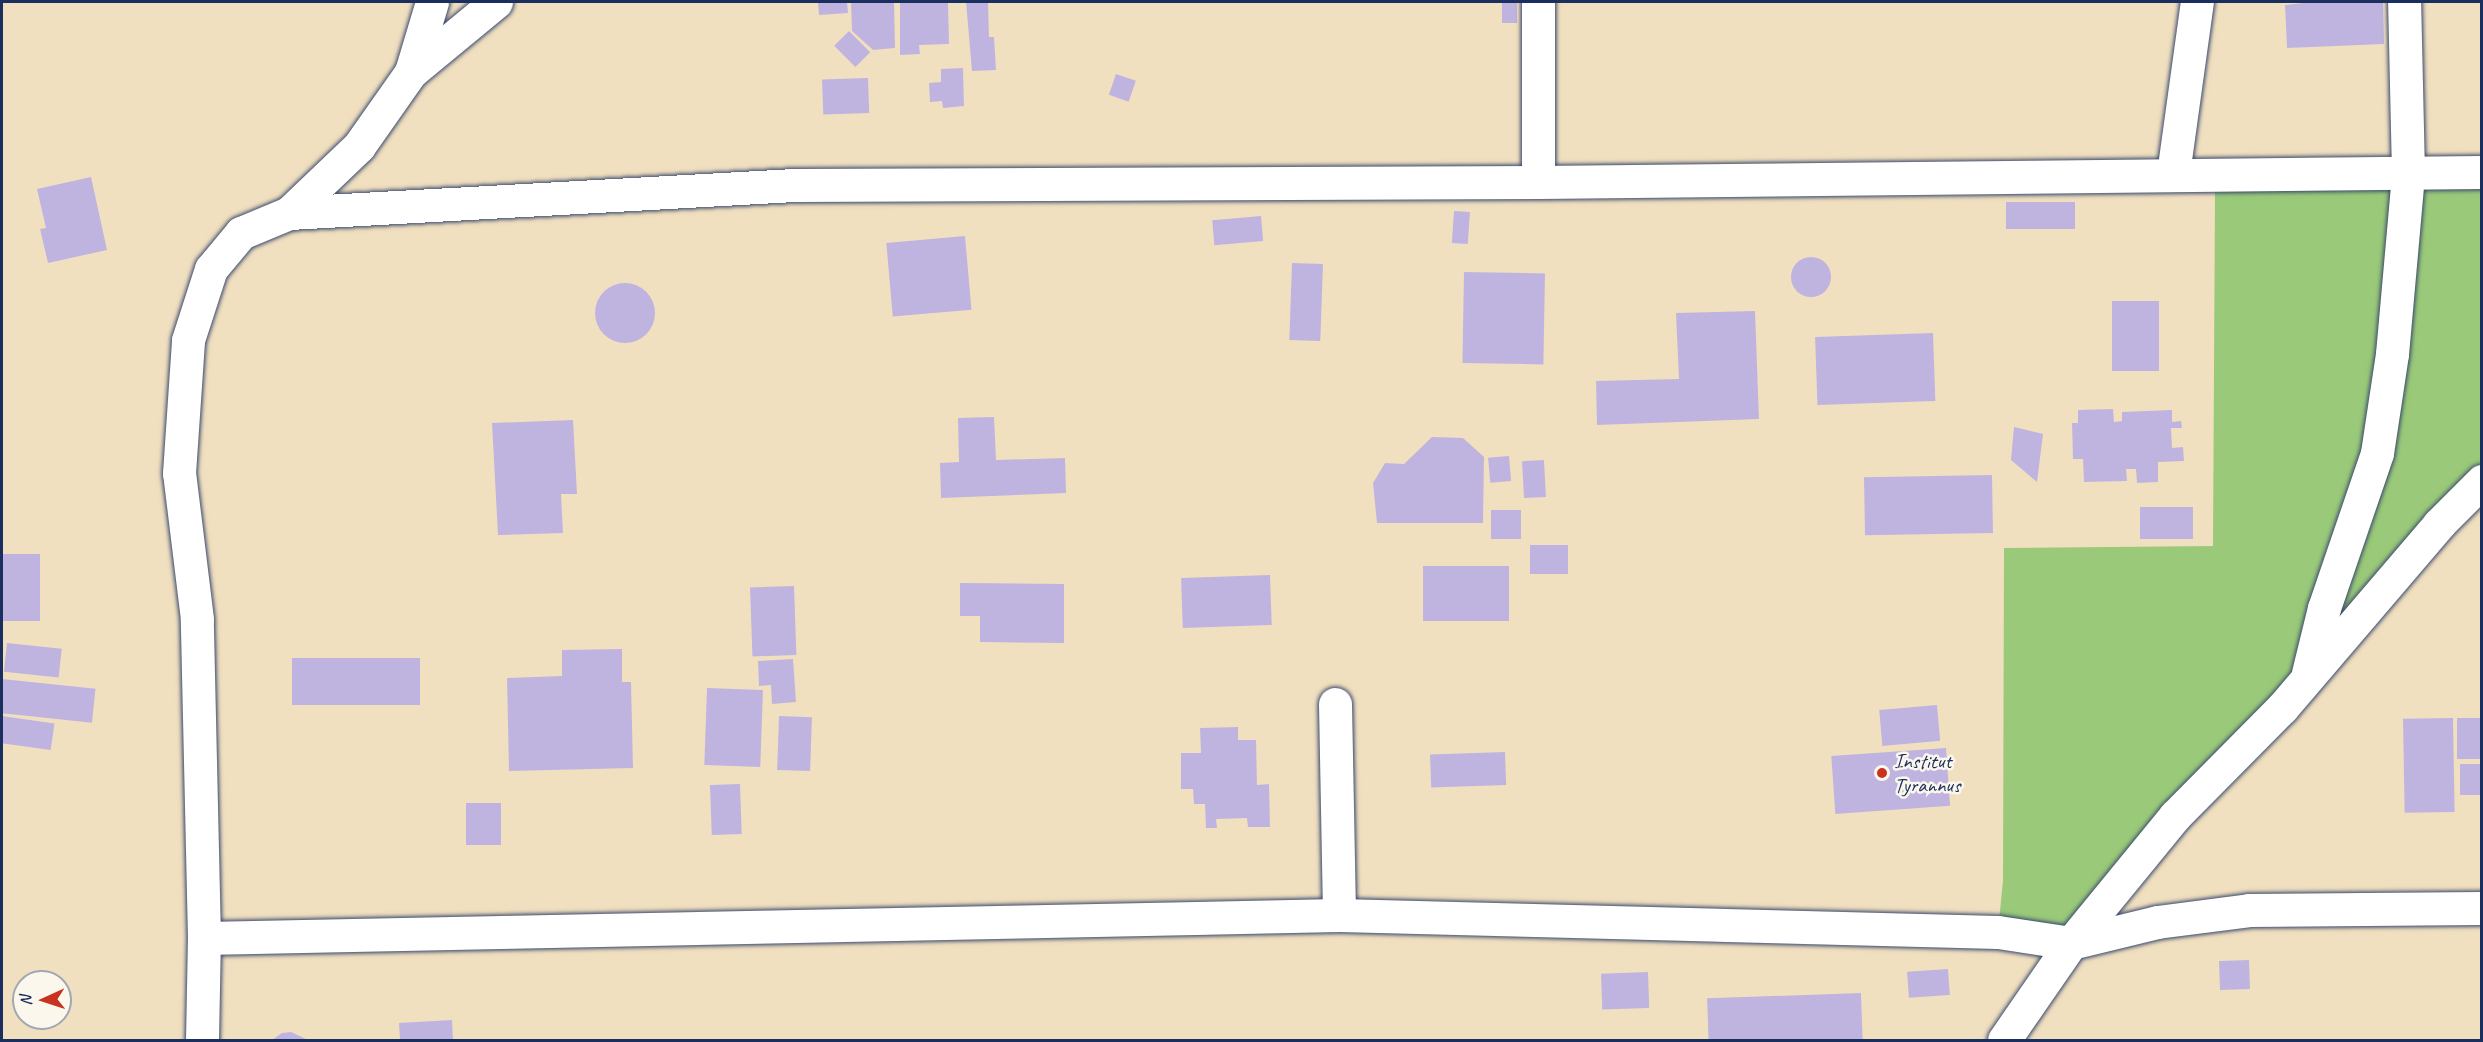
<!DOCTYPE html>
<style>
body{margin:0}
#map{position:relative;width:2483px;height:1042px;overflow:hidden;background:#f1e0c0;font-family:Caveat,sans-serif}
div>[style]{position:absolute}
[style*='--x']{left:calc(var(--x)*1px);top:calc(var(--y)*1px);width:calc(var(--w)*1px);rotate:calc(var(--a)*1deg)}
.green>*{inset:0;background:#9aca79}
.building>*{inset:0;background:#bfb4e0;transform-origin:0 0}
.round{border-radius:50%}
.roads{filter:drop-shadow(0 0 2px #3b4a6d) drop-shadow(0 0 2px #3b4a6d)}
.minor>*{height:33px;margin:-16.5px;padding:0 16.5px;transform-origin:16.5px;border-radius:16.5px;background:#fff}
.dots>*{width:16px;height:16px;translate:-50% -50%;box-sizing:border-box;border:3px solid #fbf7ec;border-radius:50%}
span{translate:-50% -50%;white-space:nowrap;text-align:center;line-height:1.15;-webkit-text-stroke:5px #fbf7ec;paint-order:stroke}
.poi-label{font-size:21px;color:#1b2f5e}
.left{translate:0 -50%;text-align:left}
.frame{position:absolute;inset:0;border:3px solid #1b2f5e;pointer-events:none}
.north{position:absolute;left:12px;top:970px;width:60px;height:60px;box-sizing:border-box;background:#fbf7ec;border:2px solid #a1a7b3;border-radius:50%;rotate:267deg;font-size:16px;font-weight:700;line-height:24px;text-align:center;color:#1b2f5e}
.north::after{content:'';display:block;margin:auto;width:21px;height:27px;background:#c8321e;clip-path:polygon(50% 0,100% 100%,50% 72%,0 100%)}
</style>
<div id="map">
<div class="green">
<div style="clip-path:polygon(2481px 172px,2481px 481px,2071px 943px,1998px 932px,2003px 880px,2004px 548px,2213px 546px,2215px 191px,2212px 173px)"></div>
</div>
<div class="building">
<div style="clip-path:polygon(818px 2px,847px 2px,848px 13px,819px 15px)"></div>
<div style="clip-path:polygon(851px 2px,894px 2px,895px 48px,873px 50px,852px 31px)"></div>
<div style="clip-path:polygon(900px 2px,948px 2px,949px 44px,919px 45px,920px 54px,900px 55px)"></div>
<div style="clip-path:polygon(966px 2px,988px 2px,989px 37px,994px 37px,996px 70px,972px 71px)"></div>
<div style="left:1502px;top:2px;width:15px;height:21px"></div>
<div style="clip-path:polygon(2312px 2px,2383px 2px,2384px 44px,2287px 48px,2285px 5px)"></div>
<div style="left:849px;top:31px;width:30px;height:21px;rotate:45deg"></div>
<div style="clip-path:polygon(963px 68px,964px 106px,943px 108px,942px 101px,930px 102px,929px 83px,941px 82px,941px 69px)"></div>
<div style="left:1116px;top:74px;width:21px;height:22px;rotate:19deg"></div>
<div style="left:868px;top:78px;width:35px;height:46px;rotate:88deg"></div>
<div style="clip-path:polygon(91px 177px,107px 250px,48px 263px,40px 229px,46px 228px,37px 189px)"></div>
<div style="left:2075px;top:202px;width:27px;height:69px;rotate:90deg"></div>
<div style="left:1454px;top:211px;width:16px;height:32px;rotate:4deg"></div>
<div style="left:1261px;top:216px;width:25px;height:49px;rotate:85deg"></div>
<div style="left:965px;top:236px;width:74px;height:79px;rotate:85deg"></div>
<div class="round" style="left:1791px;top:257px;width:40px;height:40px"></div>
<div style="left:1292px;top:263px;width:31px;height:77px;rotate:2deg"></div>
<div style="left:1464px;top:272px;width:81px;height:91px;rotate:1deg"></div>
<div class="round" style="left:595px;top:283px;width:60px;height:60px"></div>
<div style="left:2112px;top:301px;width:47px;height:70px"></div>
<div style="clip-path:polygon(1755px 311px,1759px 419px,1597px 425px,1596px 381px,1679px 379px,1676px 313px)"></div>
<div style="left:1933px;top:333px;width:68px;height:118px;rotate:88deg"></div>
<div style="clip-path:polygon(2113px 409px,2114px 422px,2122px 421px,2122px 412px,2172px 410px,2172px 422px,2181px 421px,2182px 428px,2171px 428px,2172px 448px,2183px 447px,2184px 461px,2158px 462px,2158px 482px,2137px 483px,2136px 469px,2126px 469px,2127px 481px,2084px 482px,2083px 459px,2073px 459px,2072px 423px,2078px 423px,2078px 410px)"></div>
<div style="clip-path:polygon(994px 417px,996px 460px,1065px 458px,1066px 493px,941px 498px,940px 463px,959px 462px,958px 418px)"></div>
<div style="clip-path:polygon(573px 420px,577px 494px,561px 494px,563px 533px,498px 535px,492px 423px)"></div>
<div style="clip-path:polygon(2014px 427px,2043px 434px,2037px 482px,2011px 460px)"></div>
<div style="clip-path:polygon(1432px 437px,1463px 438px,1484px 457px,1483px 523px,1377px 523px,1373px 483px,1385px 463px,1404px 464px)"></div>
<div style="left:1509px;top:456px;width:25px;height:21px;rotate:85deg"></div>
<div style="left:1544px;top:460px;width:37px;height:22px;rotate:87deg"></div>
<div style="left:1992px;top:475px;width:58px;height:128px;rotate:89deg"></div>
<div style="left:2140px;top:507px;width:53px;height:32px"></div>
<div style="left:1521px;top:510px;width:29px;height:30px;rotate:90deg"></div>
<div style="left:1530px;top:545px;width:38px;height:29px"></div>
<div style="left:2px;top:554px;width:38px;height:67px"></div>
<div style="left:1509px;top:566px;width:55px;height:86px;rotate:90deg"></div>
<div style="left:1270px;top:575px;width:50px;height:89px;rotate:88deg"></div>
<div style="clip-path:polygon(960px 583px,1064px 584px,1064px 643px,980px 642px,980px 616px,960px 616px)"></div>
<div style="left:794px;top:586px;width:69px;height:44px;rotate:88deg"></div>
<div style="left:7px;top:643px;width:55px;height:29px;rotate:6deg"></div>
<div style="clip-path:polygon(622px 649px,622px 682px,631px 682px,633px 768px,509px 771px,507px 678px,562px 676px,562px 650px)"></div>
<div style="left:292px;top:658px;width:128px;height:47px"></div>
<div style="clip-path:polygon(793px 659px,796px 702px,772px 704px,771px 685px,759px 686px,758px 661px)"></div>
<div style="left:2px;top:679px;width:94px;height:34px;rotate:6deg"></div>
<div style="left:707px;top:688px;width:56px;height:77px;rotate:2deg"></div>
<div style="left:1937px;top:705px;width:36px;height:58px;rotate:85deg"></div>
<div style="left:2px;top:716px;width:53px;height:27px;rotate:8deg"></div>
<div style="left:779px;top:716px;width:33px;height:54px;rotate:2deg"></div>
<div style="left:2453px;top:718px;width:94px;height:50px;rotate:89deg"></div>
<div style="left:2482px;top:718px;width:41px;height:25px;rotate:90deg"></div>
<div style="clip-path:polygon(1238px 727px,1238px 740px,1256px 740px,1257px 785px,1269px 784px,1270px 827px,1248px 827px,1247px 818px,1216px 819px,1217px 828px,1206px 828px,1205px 804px,1194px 804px,1193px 789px,1181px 789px,1181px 753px,1201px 753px,1200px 728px)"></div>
<div style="left:1946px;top:748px;width:58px;height:115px;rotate:86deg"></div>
<div style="left:1505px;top:752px;width:33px;height:75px;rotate:88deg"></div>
<div style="left:2460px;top:764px;width:22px;height:31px"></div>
<div style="left:740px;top:784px;width:50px;height:30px;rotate:88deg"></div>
<div style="left:466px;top:803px;width:35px;height:42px"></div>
<div style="left:2249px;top:960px;width:29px;height:30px;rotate:88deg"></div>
<div style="left:1948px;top:969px;width:26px;height:41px;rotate:86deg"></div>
<div style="left:1648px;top:972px;width:36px;height:47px;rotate:88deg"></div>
<div style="left:1861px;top:993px;width:47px;height:154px;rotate:88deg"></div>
<div style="clip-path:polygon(452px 1020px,453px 1040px,400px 1040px,399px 1023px)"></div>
<div style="clip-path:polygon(291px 1032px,308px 1040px,272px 1040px,282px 1033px)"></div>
</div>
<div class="roads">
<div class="minor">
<div style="--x:411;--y:72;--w:73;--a:-73.3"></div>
<div style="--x:2173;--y:174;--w:174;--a:-82.1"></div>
<div style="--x:1538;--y:182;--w:180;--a:-90"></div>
<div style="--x:289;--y:213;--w:97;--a:-43.7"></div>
<div style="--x:359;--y:146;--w:90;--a:-54.9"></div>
<div style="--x:411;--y:72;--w:110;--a:-39.5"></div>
<div style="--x:2308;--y:673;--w:67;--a:-76.2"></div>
<div style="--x:2324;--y:608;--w:164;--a:-71.1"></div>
<div style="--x:2377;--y:453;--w:100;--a:-81.4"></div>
<div style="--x:2392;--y:354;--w:182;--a:-84.9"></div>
<div style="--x:2408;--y:173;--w:171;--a:-91.3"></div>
<div style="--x:1335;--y:704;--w:211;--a:88.9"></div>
<div style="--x:204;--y:938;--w:1135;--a:-1.16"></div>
<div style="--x:1339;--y:915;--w:659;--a:1.48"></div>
<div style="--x:1998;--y:932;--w:74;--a:8.6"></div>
<div style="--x:2071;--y:943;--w:89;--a:-13.7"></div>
<div style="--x:2157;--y:922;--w:93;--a:-7.4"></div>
<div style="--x:2249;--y:910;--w:233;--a:-0.5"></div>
<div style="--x:202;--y:1040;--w:102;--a:-88.9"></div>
<div style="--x:204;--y:938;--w:319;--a:-91.3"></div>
<div style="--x:197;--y:619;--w:147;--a:-97"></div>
<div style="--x:179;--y:473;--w:133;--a:-86.1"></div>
<div style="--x:188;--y:340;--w:75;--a:-72.1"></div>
<div style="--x:211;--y:269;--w:47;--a:-50.2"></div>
<div style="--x:241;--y:233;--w:52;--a:-22.6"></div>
<div style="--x:289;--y:213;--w:507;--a:-3.17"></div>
<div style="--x:795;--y:185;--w:743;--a:-0.23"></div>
<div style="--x:1538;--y:182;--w:944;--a:-0.61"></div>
<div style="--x:2004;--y:1040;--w:118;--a:-55.4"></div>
<div style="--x:2071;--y:943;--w:164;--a:-50.7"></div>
<div style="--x:2175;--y:816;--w:152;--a:-45.3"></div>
<div style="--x:2282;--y:708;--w:242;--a:-49.5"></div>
<div style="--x:2439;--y:524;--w:61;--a:-45"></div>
</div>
</div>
<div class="dots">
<div style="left:1882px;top:773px;background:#c8321e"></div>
</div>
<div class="poi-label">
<span class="left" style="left:1894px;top:773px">Institut<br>Tyrannus</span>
</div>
<div class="frame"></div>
<div class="north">N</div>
</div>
